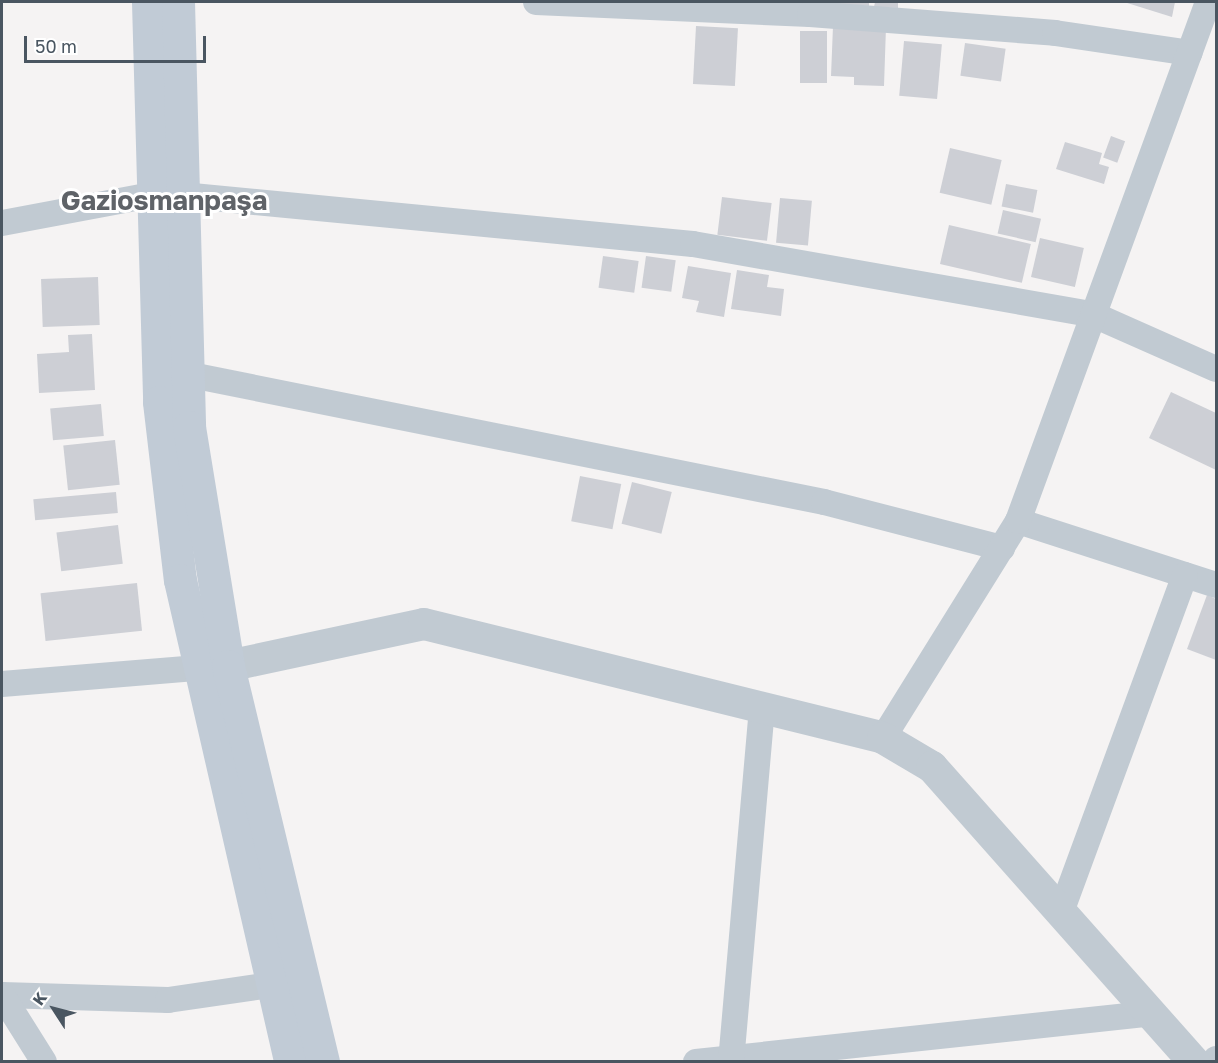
<!DOCTYPE html>
<meta charset="utf-8">
<style>
body{margin:0}
#map{position:relative;width:1218px;height:1063px;overflow:hidden;background:#f5f3f3;font-family:"Golos Text",sans-serif}
div>[style]{position:absolute}
[style*='--x']{left:calc(var(--x)*1px);top:calc(var(--y)*1px);width:calc(var(--w)*1px);rotate:calc(var(--a)*1deg)}
.building>*{inset:0;background:#cdcfd5;transform-origin:0 0}
.minor>*{height:26px;margin:-13px;padding:0 13px;transform-origin:13px;border-radius:13px;background:#c1cad2}
.tertiary>*{height:32px;margin:-16px;padding:0 16px;transform-origin:16px;border-radius:16px;background:#c1cad2}
.secondary>*{height:33px;margin:-16.5px;padding:0 16.5px;transform-origin:16.5px;border-radius:16.5px;background:#c1cbd6}
span{translate:-50% -50%;white-space:nowrap;text-align:center;line-height:1.15;-webkit-text-stroke:6px #fff;paint-order:stroke}
.district-label{font-size:27px;color:#5f6368;font-weight:700}
.frame{position:absolute;inset:0;border:3px solid #4a5661;pointer-events:none}
.north{position:absolute;left:24px;top:979px;width:60px;height:60px;-webkit-text-stroke:4px #fff;paint-order:stroke;rotate:306deg;font-size:16px;font-weight:700;line-height:24px;text-align:center;color:#4a5661}
.north::after{content:'';display:block;margin:auto;width:21px;height:27px;background:#4a5661;clip-path:polygon(50% 0,100% 100%,50% 72%,0 100%)}
.scale{position:absolute;left:24px;top:36px;width:182px;height:27px;box-sizing:border-box;border:3px solid #4a5661;border-top:0;padding-left:8px;font-size:18px;line-height:21px;white-space:nowrap;color:#4a5661;-webkit-text-stroke:4px #fff;paint-order:stroke}
</style>
<div id="map">
<div class="building">
<div style="clip-path:polygon(831px 2px,869px 2px,869px 6px,831px 4px)"></div>
<div style="clip-path:polygon(875px 2px,898px 2px,898px 8px,874px 7px)"></div>
<div style="clip-path:polygon(1124px 2px,1175px 2px,1172px 17px)"></div>
<div style="left:696px;top:26px;width:42px;height:58px;rotate:3deg"></div>
<div style="clip-path:polygon(833px 26px,886px 27px,884px 86px,854px 85px,854px 77px,831px 76px)"></div>
<div style="left:800px;top:31px;width:27px;height:52px"></div>
<div style="left:904px;top:41px;width:38px;height:55px;rotate:5deg"></div>
<div style="left:965px;top:43px;width:41px;height:33px;rotate:8deg"></div>
<div style="left:1111px;top:136px;width:15px;height:23px;rotate:20deg"></div>
<div style="clip-path:polygon(1065px 142px,1102px 153px,1099px 164px,1109px 167px,1104px 184px,1056px 169px)"></div>
<div style="left:950px;top:148px;width:53px;height:46px;rotate:13deg"></div>
<div style="left:1006px;top:184px;width:32px;height:23px;rotate:11deg"></div>
<div style="left:722px;top:197px;width:50px;height:38px;rotate:7deg"></div>
<div style="left:780px;top:198px;width:32px;height:45px;rotate:5deg"></div>
<div style="left:1003px;top:210px;width:39px;height:24px;rotate:13deg"></div>
<div style="left:949px;top:225px;width:84px;height:40px;rotate:13deg"></div>
<div style="left:1040px;top:238px;width:45px;height:40px;rotate:13deg"></div>
<div style="left:603px;top:256px;width:36px;height:32px;rotate:8deg"></div>
<div style="left:646px;top:256px;width:30px;height:32px;rotate:8deg"></div>
<div style="clip-path:polygon(688px 266px,731px 273px,724px 317px,696px 312px,699px 301px,682px 298px)"></div>
<div style="clip-path:polygon(737px 270px,769px 275px,767px 287px,784px 289px,781px 316px,731px 309px)"></div>
<div style="left:98px;top:277px;width:48px;height:57px;rotate:88deg"></div>
<div style="clip-path:polygon(92px 334px,95px 390px,39px 393px,37px 354px,69px 352px,68px 335px)"></div>
<div style="clip-path:polygon(1171px 392px,1216px 413px,1216px 470px,1149px 438px)"></div>
<div style="left:101px;top:404px;width:32px;height:51px;rotate:85deg"></div>
<div style="left:115px;top:440px;width:45px;height:52px;rotate:84deg"></div>
<div style="left:580px;top:476px;width:42px;height:46px;rotate:11deg"></div>
<div style="left:632px;top:482px;width:41px;height:43px;rotate:14deg"></div>
<div style="left:116px;top:492px;width:21px;height:83px;rotate:85deg"></div>
<div style="left:118px;top:525px;width:39px;height:62px;rotate:83deg"></div>
<div style="left:137px;top:583px;width:48px;height:97px;rotate:84deg"></div>
<div style="clip-path:polygon(1207px 595px,1216px 599px,1216px 660px,1187px 649px)"></div>
</div>
<div class="minor">
<div style="--x:536;--y:2;--w:274;--a:2.5"></div>
<div style="--x:810;--y:14;--w:246;--a:4.4"></div>
<div style="--x:1055;--y:33;--w:136;--a:8.4"></div>
<div style="--x:182;--y:195;--w:513;--a:5.48"></div>
<div style="--x:693;--y:244;--w:407;--a:10"></div>
<div style="--x:1094;--y:315;--w:133;--a:23.9"></div>
<div style="--x:2;--y:223;--w:152;--a:-10.6"></div>
<div style="--x:186;--y:374;--w:651;--a:11.34"></div>
<div style="--x:824;--y:502;--w:184;--a:14.5"></div>
<div style="--x:1018;--y:521;--w:208;--a:17.9"></div>
<div style="--x:2;--y:684;--w:218;--a:-4.7"></div>
<div style="--x:883;--y:738;--w:256;--a:-58.1"></div>
<div style="--x:1018;--y:521;--w:553;--a:-69.89"></div>
<div style="--x:1061;--y:912;--w:359;--a:-69.8"></div>
<div style="--x:2;--y:995;--w:166;--a:1.7"></div>
<div style="--x:168;--y:1000;--w:104;--a:-8.3"></div>
<div style="--x:2;--y:995;--w:79;--a:57.9"></div>
<div style="--x:696;--y:1062;--w:458;--a:-6.1"></div>
<div style="--x:731;--y:1062;--w:355;--a:-85"></div>
<div style="--x:1216;--y:1062;--w:3;--a:-90"></div>
</div>
<div class="tertiary">
<div style="--x:228;--y:666;--w:200;--a:-12.1"></div>
<div style="--x:424;--y:624;--w:473;--a:13.9"></div>
<div style="--x:883;--y:738;--w:57;--a:30.6"></div>
<div style="--x:932;--y:767;--w:395;--a:48.4"></div>
</div>
<div class="secondary">
<div style="--x:148;--y:2;--w:400;--a:88.4"></div>
<div style="--x:159;--y:402;--w:179;--a:83.3"></div>
<div style="--x:180;--y:580;--w:494;--a:77.1"></div>
<div style="--x:178;--y:2;--w:425;--a:88.5"></div>
<div style="--x:189;--y:427;--w:242;--a:80.7"></div>
<div style="--x:228;--y:666;--w:407;--a:76.5"></div>
</div>
<div class="district-label">
<span style="left:164px;top:201px">Gaziosmanpaşa</span>
</div>
<div class="frame"></div>
<div class="north">K</div>
<div class="scale">50 m</div>
</div>
